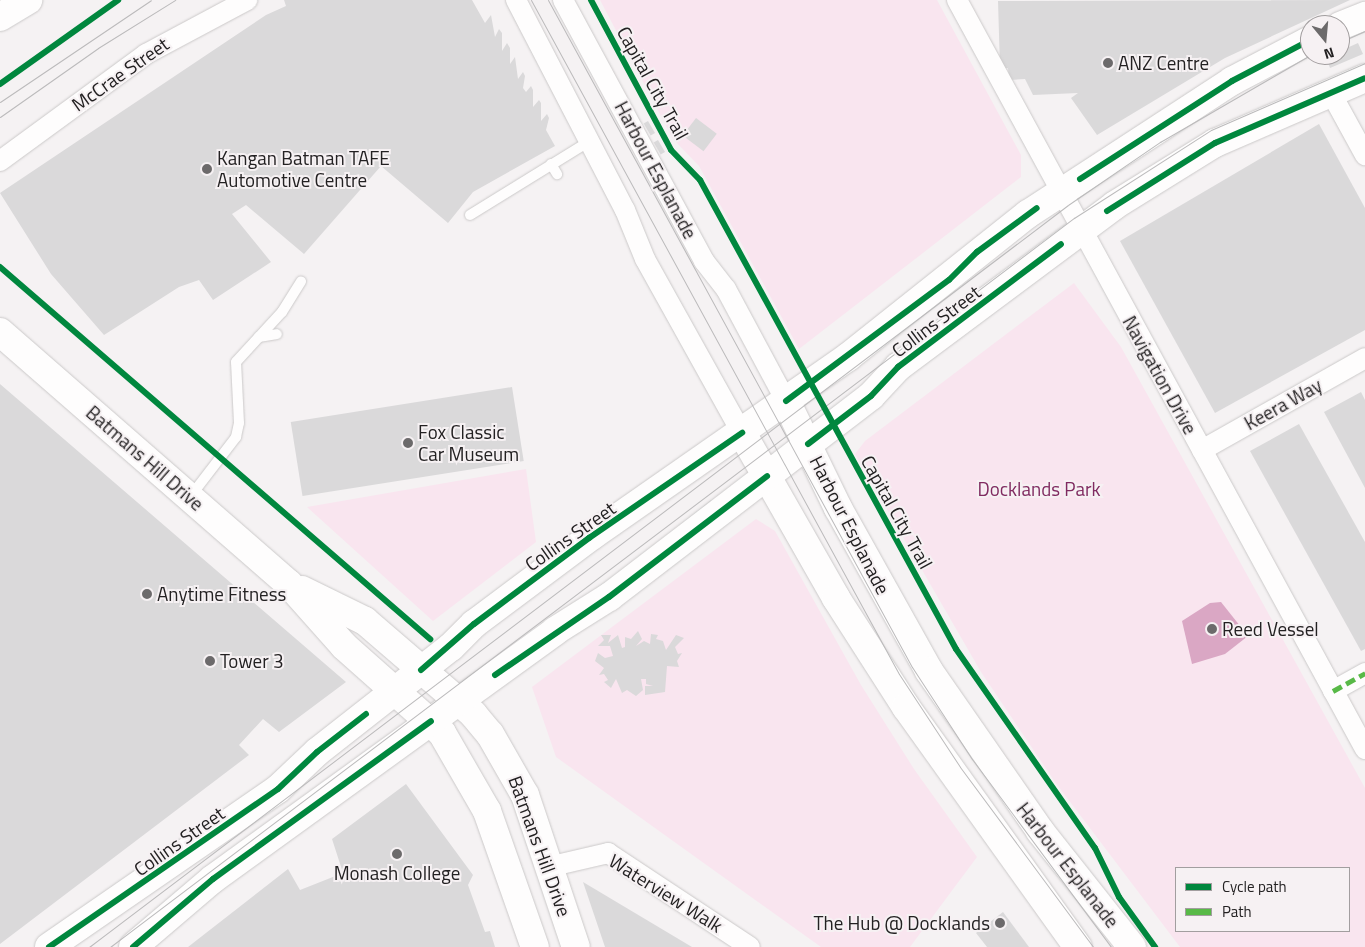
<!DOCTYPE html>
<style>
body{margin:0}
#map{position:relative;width:1365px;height:947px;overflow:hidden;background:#f5f2f3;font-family:"Titillium Web",sans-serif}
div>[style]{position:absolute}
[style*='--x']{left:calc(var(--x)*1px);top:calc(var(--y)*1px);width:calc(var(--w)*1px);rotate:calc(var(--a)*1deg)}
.green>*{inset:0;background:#f9e5ef}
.water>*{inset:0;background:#daa7c4}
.building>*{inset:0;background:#dad9da;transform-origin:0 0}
.roads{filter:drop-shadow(0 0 1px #cbc9c9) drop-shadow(0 0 1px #cbc9c9)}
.lane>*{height:10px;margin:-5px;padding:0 5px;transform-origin:5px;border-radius:5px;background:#fefdfd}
.street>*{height:20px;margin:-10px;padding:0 10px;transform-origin:10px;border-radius:10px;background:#fefdfd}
.secondary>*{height:28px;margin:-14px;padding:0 14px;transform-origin:14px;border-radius:14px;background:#fefdfd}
.highway>*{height:28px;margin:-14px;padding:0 14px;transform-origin:14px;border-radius:14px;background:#fefdfd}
.tram>*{height:1px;margin:-0.5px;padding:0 0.5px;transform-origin:0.5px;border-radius:0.5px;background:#bbbabb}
.quiet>*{height:5px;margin-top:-2.5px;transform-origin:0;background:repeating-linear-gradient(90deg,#58b947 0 10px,transparent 0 15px)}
.cycleway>*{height:6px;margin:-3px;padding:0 3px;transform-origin:3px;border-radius:3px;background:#00873e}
.dots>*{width:14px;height:14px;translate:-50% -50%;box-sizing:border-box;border:2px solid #f6f1f3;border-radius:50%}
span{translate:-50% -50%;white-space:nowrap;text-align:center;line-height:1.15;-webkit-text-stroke:4px #f6f1f3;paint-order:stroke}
.poi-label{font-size:19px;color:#232122}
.left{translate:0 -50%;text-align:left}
.right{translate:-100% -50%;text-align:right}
.street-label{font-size:19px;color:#232122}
.park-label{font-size:19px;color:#802b61}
.legend{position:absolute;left:1175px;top:867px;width:175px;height:65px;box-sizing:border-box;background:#f6f1f3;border:1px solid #a29e9f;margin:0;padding:6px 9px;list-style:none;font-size:15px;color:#232122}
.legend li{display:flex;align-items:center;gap:10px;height:25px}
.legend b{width:25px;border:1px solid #a29e9f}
.north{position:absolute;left:1300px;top:15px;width:50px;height:50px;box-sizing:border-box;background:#f6f1f3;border:1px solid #a29e9f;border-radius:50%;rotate:163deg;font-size:14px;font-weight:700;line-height:20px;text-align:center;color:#232122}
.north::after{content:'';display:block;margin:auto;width:18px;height:22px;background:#6c6a6b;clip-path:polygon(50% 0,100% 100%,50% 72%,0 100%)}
</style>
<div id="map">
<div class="green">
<div style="clip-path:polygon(600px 0,937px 0,1021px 155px,1021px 177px,799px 349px,699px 166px,673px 139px)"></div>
<div style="clip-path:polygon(evenodd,1074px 283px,1121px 347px,1365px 788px,1365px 947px,1180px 947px,1055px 782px,981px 672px,855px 454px,865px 441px,1074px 283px,1176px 868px,1349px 868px,1349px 931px,1176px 931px,1176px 868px)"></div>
<div style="clip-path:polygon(526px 469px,536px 542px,433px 621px,307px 507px)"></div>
<div style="clip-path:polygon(756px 519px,775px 531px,861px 685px,914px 769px,977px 857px,910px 947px,821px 947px,556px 757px,532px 687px)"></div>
</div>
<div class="water">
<div style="clip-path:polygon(1221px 602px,1248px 636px,1225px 654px,1192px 664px,1182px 621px,1210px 603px)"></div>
</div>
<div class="building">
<div style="clip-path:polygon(284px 0,472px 0,485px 23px,491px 15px,495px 37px,499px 29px,502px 33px,502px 51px,507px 43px,510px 48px,510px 64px,515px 57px,518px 79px,523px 72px,525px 76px,523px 88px,526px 92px,531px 86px,533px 90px,533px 107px,539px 100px,541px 103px,541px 121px,547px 114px,549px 118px,546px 130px,555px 146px,473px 192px,448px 223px,381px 166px,304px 254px,246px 205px,232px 214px,271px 262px,213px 300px,199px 280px,179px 287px,104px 335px,51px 274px,0 193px,266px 15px,286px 6px)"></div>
<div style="clip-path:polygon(1350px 0,1225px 58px,1097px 135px,1071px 98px,1078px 93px,1033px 95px,1025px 79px,1009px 80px,1008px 68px,1000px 68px,998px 1px)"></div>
<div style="clip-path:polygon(1358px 43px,1363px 54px,1330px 68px,1326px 57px,1340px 55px,1340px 51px)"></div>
<div style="left:696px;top:118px;width:26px;height:22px;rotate:37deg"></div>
<div style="left:648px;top:121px;width:14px;height:5px;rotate:60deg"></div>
<div style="clip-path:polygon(1319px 124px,1365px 208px,1365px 330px,1215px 413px,1120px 241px)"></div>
<div style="left:658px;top:140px;width:14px;height:5px;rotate:60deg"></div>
<div style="clip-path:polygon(0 384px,346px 682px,279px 732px,263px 719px,239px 745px,249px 755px,0 944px)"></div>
<div style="left:512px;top:387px;width:75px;height:224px;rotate:81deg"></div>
<div style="clip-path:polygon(1361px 392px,1365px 400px,1365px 488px,1324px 412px)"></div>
<div style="clip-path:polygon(1299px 424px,1365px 542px,1365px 649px,1361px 651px,1250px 451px)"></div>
<div style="left:711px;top:500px;width:6px;height:118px;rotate:51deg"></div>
<div style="clip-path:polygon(638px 631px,642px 639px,636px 646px,644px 641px,650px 644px,651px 634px,658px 635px,656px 639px,663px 641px,666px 650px,676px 635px,684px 638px,675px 647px,678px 654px,682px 653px,677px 661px,679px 667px,667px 666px,665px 692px,645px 695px,645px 686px,653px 686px,646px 684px,646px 679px,641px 679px,643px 690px,636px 696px,627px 690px,622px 693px,616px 679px,611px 688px,604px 682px,608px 680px,604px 674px,599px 675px,604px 668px,595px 661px,598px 653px,605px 658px,613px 656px,610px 646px,598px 646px,604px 640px,601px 635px,611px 635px,608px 643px,618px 635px,622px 648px,625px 647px,625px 637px,631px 639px)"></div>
<div style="clip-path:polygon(406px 784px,473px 875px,468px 885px,485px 932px,490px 931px,495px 947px,188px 947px,288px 869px,300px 890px,343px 873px,332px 839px)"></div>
<div style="clip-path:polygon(583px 882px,692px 947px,605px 947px)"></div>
<div style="clip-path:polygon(1003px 912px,1029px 947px,987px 947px,976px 933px)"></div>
</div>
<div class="roads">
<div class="lane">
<div style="--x:551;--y:164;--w:12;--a:59"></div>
<div style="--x:470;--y:215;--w:139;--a:-31.7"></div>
<div style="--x:259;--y:337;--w:18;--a:-9"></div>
<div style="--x:190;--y:497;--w:76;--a:-52.5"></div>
<div style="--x:236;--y:437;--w:14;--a:-78"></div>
<div style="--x:239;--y:423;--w:61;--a:-92.8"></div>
<div style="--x:236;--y:362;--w:68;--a:-47.4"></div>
<div style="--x:282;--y:312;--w:36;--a:-58"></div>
</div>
<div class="street">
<div style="--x:516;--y:0;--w:237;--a:62.6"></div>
<div style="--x:625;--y:210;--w:53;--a:67.8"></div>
<div style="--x:645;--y:259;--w:199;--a:60.9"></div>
<div style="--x:563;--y:0;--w:297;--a:61.6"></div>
<div style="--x:704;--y:261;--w:36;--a:52"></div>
<div style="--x:726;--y:289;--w:127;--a:61.8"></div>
<div style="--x:957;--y:0;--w:853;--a:61.42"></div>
<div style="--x:1331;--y:93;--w:71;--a:61.3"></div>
<div style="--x:0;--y:161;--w:181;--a:-36.2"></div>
<div style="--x:146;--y:54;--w:115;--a:-28.1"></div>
<div style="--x:1202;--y:450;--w:187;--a:-29.4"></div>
<div style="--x:1333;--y:691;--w:37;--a:-29"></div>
<div style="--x:548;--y:867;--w:62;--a:-13.1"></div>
<div style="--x:608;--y:853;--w:170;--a:33.5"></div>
</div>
<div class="secondary">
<div style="--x:1340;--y:26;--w:27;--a:-22"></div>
<div style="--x:0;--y:332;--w:383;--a:41.1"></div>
<div style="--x:289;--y:584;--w:83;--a:48.4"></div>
<div style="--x:344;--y:646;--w:131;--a:41.6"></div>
<div style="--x:442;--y:733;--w:90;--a:60"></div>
<div style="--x:487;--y:811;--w:144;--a:70.6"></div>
<div style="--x:786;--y:401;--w:119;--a:64.1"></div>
<div style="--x:838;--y:508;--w:187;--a:60.8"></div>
<div style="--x:929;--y:671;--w:195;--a:55.2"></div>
<div style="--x:1040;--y:831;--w:148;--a:51.6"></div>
<div style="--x:742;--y:433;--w:190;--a:60.3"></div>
<div style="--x:836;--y:598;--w:130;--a:57.3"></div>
<div style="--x:906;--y:707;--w:295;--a:54.4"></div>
<div style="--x:302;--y:590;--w:70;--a:26.2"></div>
<div style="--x:365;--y:621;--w:143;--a:40.7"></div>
<div style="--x:473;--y:714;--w:26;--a:50"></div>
<div style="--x:490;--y:734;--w:70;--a:60.2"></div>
<div style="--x:525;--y:795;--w:160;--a:71.5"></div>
<div style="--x:49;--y:947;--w:278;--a:-34.6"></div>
<div style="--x:278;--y:789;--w:54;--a:-43.5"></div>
<div style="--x:317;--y:752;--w:170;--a:-38.1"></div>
<div style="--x:451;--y:647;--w:33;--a:-45"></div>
<div style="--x:474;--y:624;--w:149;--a:-36.8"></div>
<div style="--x:593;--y:535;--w:311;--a:-34.9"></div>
<div style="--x:848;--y:357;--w:230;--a:-38.5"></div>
<div style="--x:1028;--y:214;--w:244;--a:-33.1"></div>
<div style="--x:1232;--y:81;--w:88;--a:-27.7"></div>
<div style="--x:133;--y:947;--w:105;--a:-40.4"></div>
<div style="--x:213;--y:879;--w:422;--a:-35.9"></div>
<div style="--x:555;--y:631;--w:64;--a:-32.2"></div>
<div style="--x:609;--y:597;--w:330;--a:-37.5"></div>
<div style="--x:871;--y:396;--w:40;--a:-47"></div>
<div style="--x:898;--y:367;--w:271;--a:-36.7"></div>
<div style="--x:1115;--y:205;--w:118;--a:-31.8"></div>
<div style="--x:1215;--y:143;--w:163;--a:-23.4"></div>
</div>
<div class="highway">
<div style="--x:0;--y:17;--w:33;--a:-31"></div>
</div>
</div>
<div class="tram">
<div style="--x:531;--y:0;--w:768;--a:61.37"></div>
<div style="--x:899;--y:674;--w:111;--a:56.7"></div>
<div style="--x:960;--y:767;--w:224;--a:53.5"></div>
<div style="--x:548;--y:0;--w:760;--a:61.38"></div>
<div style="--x:912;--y:667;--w:110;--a:56.9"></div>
<div style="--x:972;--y:759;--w:234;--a:53.5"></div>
<div style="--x:1340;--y:42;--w:27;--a:-24"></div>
<div style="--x:0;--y:102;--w:182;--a:-34"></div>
<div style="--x:0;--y:117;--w:120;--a:-35.1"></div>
<div style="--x:98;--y:48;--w:91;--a:-31.9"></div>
<div style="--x:89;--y:947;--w:1228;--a:-37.16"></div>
<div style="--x:1068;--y:205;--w:112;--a:-34.4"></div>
<div style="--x:1160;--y:142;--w:173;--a:-30.1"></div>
<div style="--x:110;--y:947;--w:1209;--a:-37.1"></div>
<div style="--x:1074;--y:218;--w:163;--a:-32.7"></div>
<div style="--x:1211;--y:130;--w:168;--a:-23.5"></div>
</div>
<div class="quiet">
<div style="--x:1333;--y:691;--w:37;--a:-29"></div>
</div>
<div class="cycleway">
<div style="--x:591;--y:0;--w:170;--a:61.9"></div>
<div style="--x:671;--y:150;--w:42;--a:46"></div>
<div style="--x:700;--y:180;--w:534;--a:61.37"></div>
<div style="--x:956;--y:649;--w:243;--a:55.1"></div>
<div style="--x:1095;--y:848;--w:55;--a:63.9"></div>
<div style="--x:1119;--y:897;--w:62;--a:54.2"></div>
<div style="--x:0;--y:84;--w:145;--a:-35.4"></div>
<div style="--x:1080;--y:179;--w:181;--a:-32.8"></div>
<div style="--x:1232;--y:81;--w:88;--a:-27.7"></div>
<div style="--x:1107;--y:211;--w:128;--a:-32.2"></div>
<div style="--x:1215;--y:143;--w:163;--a:-23.4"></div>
<div style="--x:0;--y:267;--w:569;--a:40.86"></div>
<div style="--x:786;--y:401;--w:203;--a:-36.6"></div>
<div style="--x:949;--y:280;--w:40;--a:-45"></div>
<div style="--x:977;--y:252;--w:74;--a:-36.3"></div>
<div style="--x:808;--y:444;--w:79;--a:-37.3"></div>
<div style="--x:871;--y:396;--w:40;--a:-47"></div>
<div style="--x:898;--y:367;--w:204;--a:-37"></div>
<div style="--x:421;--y:670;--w:70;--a:-41"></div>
<div style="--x:474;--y:624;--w:144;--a:-36.8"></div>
<div style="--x:589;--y:538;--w:186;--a:-34.5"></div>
<div style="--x:495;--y:675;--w:138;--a:-34.4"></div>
<div style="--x:609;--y:597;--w:199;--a:-37.4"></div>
<div style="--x:49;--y:947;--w:278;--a:-34.6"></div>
<div style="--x:278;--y:789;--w:54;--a:-43.5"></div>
<div style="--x:317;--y:752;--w:62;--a:-37.8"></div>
<div style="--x:133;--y:947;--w:105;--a:-40.4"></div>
<div style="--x:213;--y:879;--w:269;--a:-35.9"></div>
</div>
<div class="dots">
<div style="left:1108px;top:63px;background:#6c6a6b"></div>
<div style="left:207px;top:169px;background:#6c6a6b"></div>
<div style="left:408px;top:443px;background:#6c6a6b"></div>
<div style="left:147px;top:594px;background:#6c6a6b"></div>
<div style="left:1212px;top:629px;background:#6c6a6b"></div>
<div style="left:210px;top:661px;background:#6c6a6b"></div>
<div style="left:397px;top:854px;background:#6c6a6b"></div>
<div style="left:1000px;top:923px;background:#6c6a6b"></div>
</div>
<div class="poi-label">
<span class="left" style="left:1118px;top:63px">ANZ Centre</span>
<span class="left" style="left:217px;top:169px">Kangan Batman TAFE<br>Automotive Centre</span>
<span class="left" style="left:418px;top:443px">Fox Classic<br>Car Museum</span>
<span class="left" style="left:157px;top:594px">Anytime Fitness</span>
<span class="left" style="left:1222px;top:629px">Reed Vessel</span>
<span class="left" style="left:220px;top:661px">Tower 3</span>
<span style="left:397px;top:873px">Monash College</span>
<span class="right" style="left:990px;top:923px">The Hub @ Docklands</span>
</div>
<div class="street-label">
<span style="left:120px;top:74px;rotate:-35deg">McCrae Street</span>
<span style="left:653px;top:83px;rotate:61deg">Capital City Trail</span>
<span style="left:656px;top:170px;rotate:62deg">Harbour Esplanade</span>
<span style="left:936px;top:321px;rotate:-37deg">Collins Street</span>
<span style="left:1160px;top:375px;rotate:61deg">Navigation Drive</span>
<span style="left:1283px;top:404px;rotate:-29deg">Keera Way</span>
<span style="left:145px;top:458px;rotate:41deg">Batmans Hill Drive</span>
<span style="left:897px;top:512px;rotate:61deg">Capital City Trail</span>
<span style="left:850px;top:525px;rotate:63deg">Harbour Esplanade</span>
<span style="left:570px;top:536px;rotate:-35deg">Collins Street</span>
<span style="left:179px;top:841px;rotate:-35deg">Collins Street</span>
<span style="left:540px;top:846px;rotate:70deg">Batmans Hill Drive</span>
<span style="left:1068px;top:865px;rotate:52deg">Harbour Esplanade</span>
<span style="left:666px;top:893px;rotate:32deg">Waterview Walk</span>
</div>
<div class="park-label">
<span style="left:1039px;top:489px">Docklands Park</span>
</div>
<ul class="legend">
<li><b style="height:6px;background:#00873e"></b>Cycle path</li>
<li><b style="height:6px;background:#58b947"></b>Path</li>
</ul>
<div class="north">N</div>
</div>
